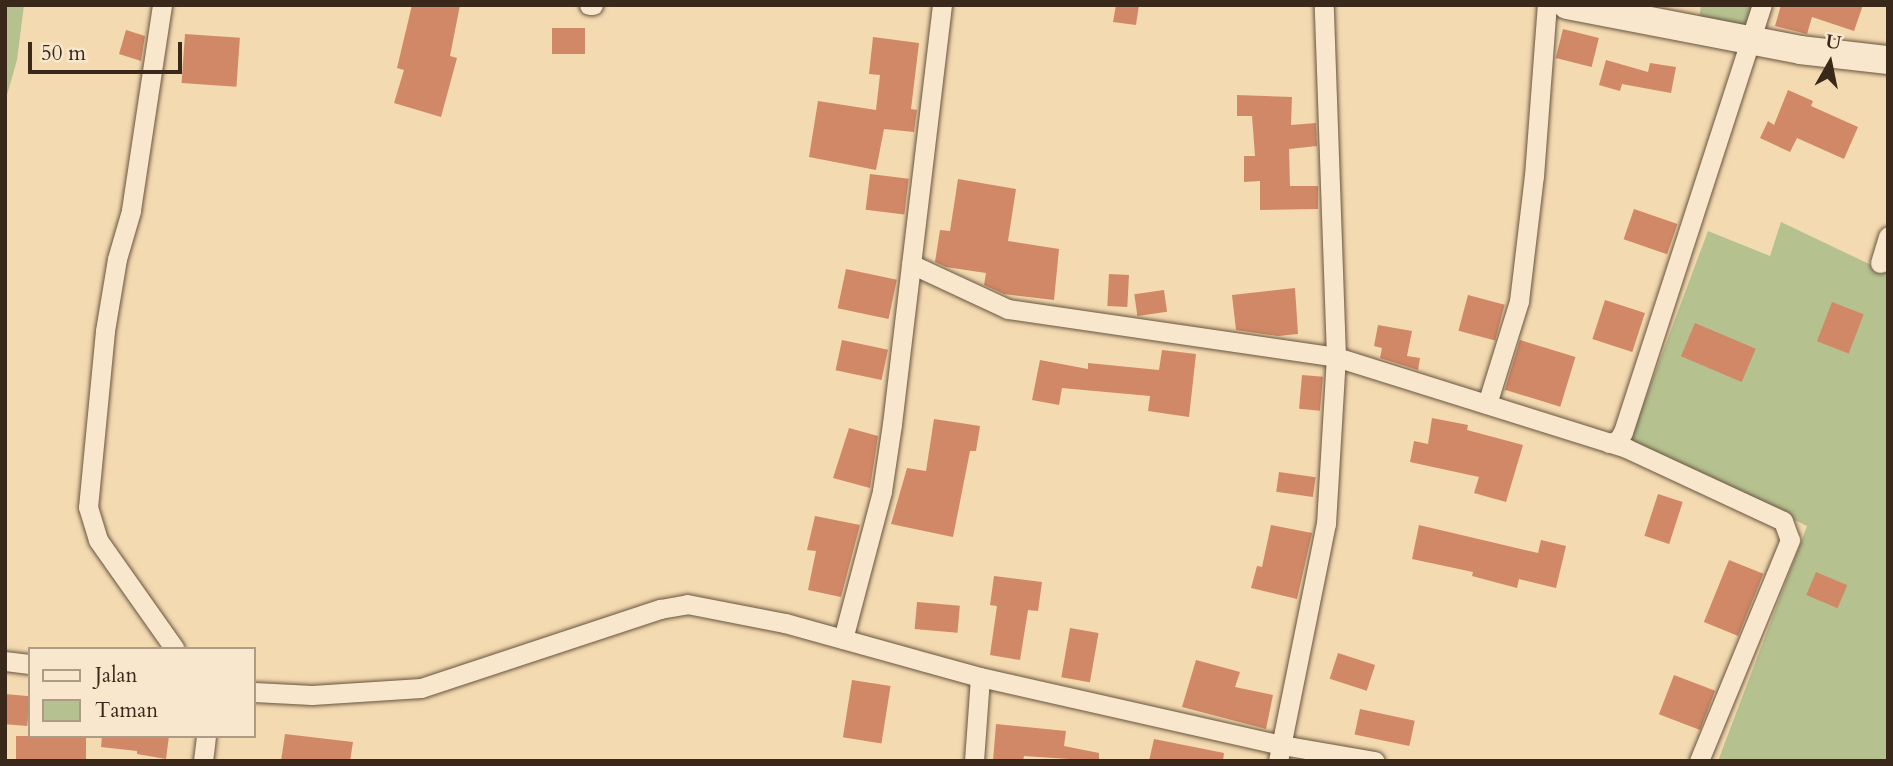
<!DOCTYPE html>
<style>
body{margin:0}
#map{position:relative;width:1893px;height:766px;overflow:hidden;background:#f4dab0;font-family:Cardo,serif}
div>[style]{position:absolute}
[style*='--x']{left:calc(var(--x)*1px);top:calc(var(--y)*1px);width:calc(var(--w)*1px);rotate:calc(var(--a)*1deg)}
.green>*{inset:0;background:#b6c190}
.building>*{inset:0;background:#d18866;transform-origin:0 0}
.roads{filter:drop-shadow(0 0 2px #685540) drop-shadow(0 0 2px #685540)}
.minor>*{height:19px;margin:-9.5px;padding:0 9.5px;transform-origin:9.5px;border-radius:9.5px;background:#f8e7cc}
.secondary>*{height:28px;margin:-14px;padding:0 14px;transform-origin:14px;border-radius:14px;background:#f8e7cc}
span{translate:-50% -50%;white-space:nowrap;text-align:center;line-height:1.15;-webkit-text-stroke:6px #f8e7cc;paint-order:stroke}
.frame{position:absolute;inset:0;border:7px solid #3a291a;pointer-events:none}
.legend{position:absolute;left:28px;top:647px;width:228px;height:91px;box-sizing:border-box;background:#f8e7cc;border:2px solid #ac9b85;margin:0;padding:9px 12px;list-style:none;font-size:21px;color:#3a291a}
.legend li{display:flex;align-items:center;gap:14px;height:35px}
.legend b{width:35px;border:2px solid #ac9b85}
.north{position:absolute;left:1795px;top:28px;width:70px;height:70px;-webkit-text-stroke:5px #f8e7cc;paint-order:stroke;rotate:9deg;font-size:19px;font-weight:700;line-height:28px;text-align:center;color:#3a291a}
.north::after{content:'';display:block;margin:auto;width:24px;height:32px;background:#3a291a;clip-path:polygon(50% 0,100% 100%,50% 72%,0 100%)}
.scale{position:absolute;left:28px;top:42px;width:154px;height:32px;box-sizing:border-box;border:4px solid #3a291a;border-top:0;padding-left:9px;font-size:21px;line-height:24px;white-space:nowrap;color:#3a291a;-webkit-text-stroke:5px #f8e7cc;paint-order:stroke}
</style>
<div id="map">
<div class="green">
<div style="clip-path:polygon(5px 5px,24px 5px,17px 60px,5px 102px)"></div>
<div style="clip-path:polygon(1701px 5px,1757px 5px,1750px 29px,1699px 19px)"></div>
<div style="clip-path:polygon(1781px 222px,1888px 273px,1888px 761px,1718px 761px,1807px 526px,1630px 440px,1708px 231px,1770px 256px)"></div>
</div>
<div class="building">
<div style="clip-path:polygon(412px 5px,460px 5px,450px 56px,457px 58px,441px 117px,394px 103px,404px 70px,397px 68px)"></div>
<div style="clip-path:polygon(1116px 5px,1139px 5px,1136px 25px,1113px 22px)"></div>
<div style="clip-path:polygon(1781px 5px,1863px 5px,1854px 31px,1812px 17px,1807px 34px,1775px 26px)"></div>
<div style="left:552px;top:28px;width:33px;height:26px"></div>
<div style="left:1563px;top:29px;width:37px;height:30px;rotate:14deg"></div>
<div style="clip-path:polygon(126px 30px,145px 36px,141px 61px,119px 54px)"></div>
<div style="left:185px;top:34px;width:55px;height:49px;rotate:4deg"></div>
<div style="clip-path:polygon(873px 37px,919px 43px,911px 109px,917px 110px,914px 132px,884px 129px,876px 170px,809px 157px,818px 101px,876px 110px,880px 75px,869px 74px)"></div>
<div style="clip-path:polygon(1606px 60px,1648px 72px,1650px 63px,1676px 67px,1671px 93px,1622px 84px,1620px 91px,1599px 85px)"></div>
<div style="clip-path:polygon(1788px 90px,1813px 101px,1811px 106px,1858px 127px,1844px 159px,1797px 138px,1790px 152px,1760px 138px,1768px 121px,1774px 125px)"></div>
<div style="clip-path:polygon(1237px 95px,1292px 97px,1291px 125px,1316px 123px,1317px 146px,1289px 149px,1290px 186px,1318px 186px,1318px 209px,1260px 210px,1260px 181px,1244px 182px,1244px 156px,1255px 156px,1252px 116px,1237px 116px)"></div>
<div style="left:870px;top:174px;width:39px;height:36px;rotate:7deg"></div>
<div style="clip-path:polygon(958px 179px,1016px 189px,1008px 241px,1059px 249px,1054px 300px,1004px 294px,984px 285px,986px 273px,946px 267px,935px 262px,940px 230px,950px 231px)"></div>
<div style="left:1634px;top:209px;width:46px;height:32px;rotate:19deg"></div>
<div style="left:846px;top:269px;width:52px;height:40px;rotate:12deg"></div>
<div style="left:1109px;top:274px;width:20px;height:32px;rotate:3deg"></div>
<div style="clip-path:polygon(1295px 288px,1298px 334px,1278px 336px,1236px 330px,1232px 295px)"></div>
<div style="left:1164px;top:290px;width:22px;height:30px;rotate:82deg"></div>
<div style="left:1468px;top:295px;width:38px;height:37px;rotate:15deg"></div>
<div style="left:1605px;top:300px;width:42px;height:41px;rotate:18deg"></div>
<div style="left:1832px;top:302px;width:34px;height:42px;rotate:21deg"></div>
<div style="left:1695px;top:323px;width:66px;height:36px;rotate:23deg"></div>
<div style="clip-path:polygon(1378px 325px,1412px 331px,1407px 356px,1420px 358px,1418px 370px,1380px 358px,1382px 348px,1374px 346px)"></div>
<div style="left:842px;top:340px;width:47px;height:31px;rotate:12deg"></div>
<div style="left:1520px;top:340px;width:58px;height:52px;rotate:17deg"></div>
<div style="clip-path:polygon(1162px 350px,1196px 354px,1189px 417px,1148px 411px,1150px 396px,1062px 388px,1059px 405px,1032px 400px,1040px 360px,1088px 369px,1088px 363px,1159px 370px)"></div>
<div style="left:1302px;top:375px;width:21px;height:34px;rotate:5deg"></div>
<div style="clip-path:polygon(1432px 418px,1468px 425px,1467px 430px,1523px 445px,1506px 502px,1474px 493px,1479px 477px,1410px 462px,1414px 441px,1428px 444px)"></div>
<div style="clip-path:polygon(934px 419px,980px 426px,976px 451px,970px 451px,953px 537px,891px 524px,907px 468px,926px 471px)"></div>
<div style="clip-path:polygon(849px 428px,878px 436px,870px 488px,833px 478px)"></div>
<div style="left:1279px;top:472px;width:37px;height:20px;rotate:8deg"></div>
<div style="left:1658px;top:494px;width:26px;height:44px;rotate:18deg"></div>
<div style="clip-path:polygon(815px 516px,860px 525px,841px 597px,808px 590px,816px 551px,807px 550px)"></div>
<div style="clip-path:polygon(1271px 525px,1312px 533px,1297px 599px,1251px 588px,1257px 566px,1262px 567px)"></div>
<div style="clip-path:polygon(1419px 525px,1538px 553px,1541px 540px,1566px 546px,1556px 588px,1519px 579px,1517px 588px,1472px 576px,1473px 572px,1412px 559px)"></div>
<div style="left:1729px;top:560px;width:37px;height:67px;rotate:22deg"></div>
<div style="left:1816px;top:572px;width:34px;height:25px;rotate:23deg"></div>
<div style="clip-path:polygon(994px 576px,1042px 582px,1038px 611px,1028px 610px,1020px 660px,990px 655px,997px 606px,990px 605px)"></div>
<div style="left:917px;top:602px;width:43px;height:27px;rotate:5deg"></div>
<div style="left:1070px;top:628px;width:29px;height:50px;rotate:10deg"></div>
<div style="left:1338px;top:653px;width:39px;height:27px;rotate:18deg"></div>
<div style="clip-path:polygon(1196px 660px,1240px 672px,1235px 687px,1273px 695px,1266px 729px,1182px 707px)"></div>
<div style="left:1674px;top:675px;width:44px;height:42px;rotate:21deg"></div>
<div style="left:852px;top:680px;width:39px;height:58px;rotate:9deg"></div>
<div style="left:5px;top:694px;width:25px;height:30px;rotate:5deg"></div>
<div style="left:1360px;top:709px;width:56px;height:26px;rotate:12deg"></div>
<div style="clip-path:polygon(996px 724px,1066px 731px,1064px 746px,1099px 753px,1099px 761px,1024px 756px,1023px 761px,993px 761px)"></div>
<div style="clip-path:polygon(285px 734px,353px 742px,350px 761px,281px 761px)"></div>
<div style="left:16px;top:736px;width:70px;height:25px"></div>
<div style="clip-path:polygon(102px 736px,169px 736px,166px 759px,137px 754px,137px 751px,101px 747px)"></div>
<div style="clip-path:polygon(1154px 739px,1224px 753px,1223px 761px,1149px 761px)"></div>
</div>
<div class="roads">
<div class="minor">
<div style="--x:162;--y:5;--w:208;--a:98.6"></div>
<div style="--x:131;--y:211;--w:50;--a:106.3"></div>
<div style="--x:117;--y:259;--w:73;--a:99.5"></div>
<div style="--x:105;--y:331;--w:177;--a:95.5"></div>
<div style="--x:88;--y:507;--w:34;--a:73"></div>
<div style="--x:98;--y:540;--w:133;--a:54.8"></div>
<div style="--x:589;--y:5;--w:4;--a:0"></div>
<div style="--x:1880;--y:263;--w:28;--a:-73"></div>
<div style="--x:911;--y:264;--w:107;--a:24.9"></div>
<div style="--x:1008;--y:309;--w:331;--a:8.3"></div>
<div style="--x:1336;--y:357;--w:304;--a:17.4"></div>
<div style="--x:1626;--y:448;--w:173;--a:24.9"></div>
<div style="--x:1783;--y:521;--w:20;--a:70"></div>
<div style="--x:1790;--y:540;--w:239;--a:112.4"></div>
<div style="--x:1487;--y:404;--w:108;--a:-72.7"></div>
<div style="--x:1519;--y:301;--w:126;--a:-83.2"></div>
<div style="--x:1534;--y:176;--w:171;--a:-85.7"></div>
<div style="--x:1609;--y:443;--w:9;--a:-18"></div>
<div style="--x:1618;--y:440;--w:9;--a:-58"></div>
<div style="--x:1623;--y:432;--w:449;--a:-72"></div>
<div style="--x:843;--y:639;--w:153;--a:-75.2"></div>
<div style="--x:882;--y:491;--w:68;--a:-81.5"></div>
<div style="--x:892;--y:424;--w:422;--a:-83.2"></div>
<div style="--x:5;--y:661;--w:25;--a:7"></div>
<div style="--x:254;--y:692;--w:58;--a:3"></div>
<div style="--x:312;--y:695;--w:109;--a:-3.7"></div>
<div style="--x:421;--y:688;--w:252;--a:-18.3"></div>
<div style="--x:660;--y:609;--w:27;--a:-10"></div>
<div style="--x:687;--y:604;--w:100;--a:11"></div>
<div style="--x:785;--y:623;--w:202;--a:15.5"></div>
<div style="--x:980;--y:677;--w:310;--a:12.7"></div>
<div style="--x:1282;--y:745;--w:94;--a:9.8"></div>
<div style="--x:203;--y:761;--w:25;--a:-83"></div>
<div style="--x:974;--y:761;--w:84;--a:-85.9"></div>
<div style="--x:1278;--y:761;--w:242;--a:-78.6"></div>
<div style="--x:1326;--y:524;--w:167;--a:-86.6"></div>
<div style="--x:1336;--y:357;--w:352;--a:-92"></div>
</div>
<div class="secondary">
<div style="--x:1567;--y:5;--w:237;--a:10.9"></div>
<div style="--x:1800;--y:50;--w:89;--a:6.5"></div>
</div>
</div>
<div class="frame"></div>
<ul class="legend">
<li><b style="height:9px;background:#f8e7cc"></b>Jalan</li>
<li><b style="height:19px;background:#b6c190"></b>Taman</li>
</ul>
<div class="north">U</div>
<div class="scale">50 m</div>
</div>
